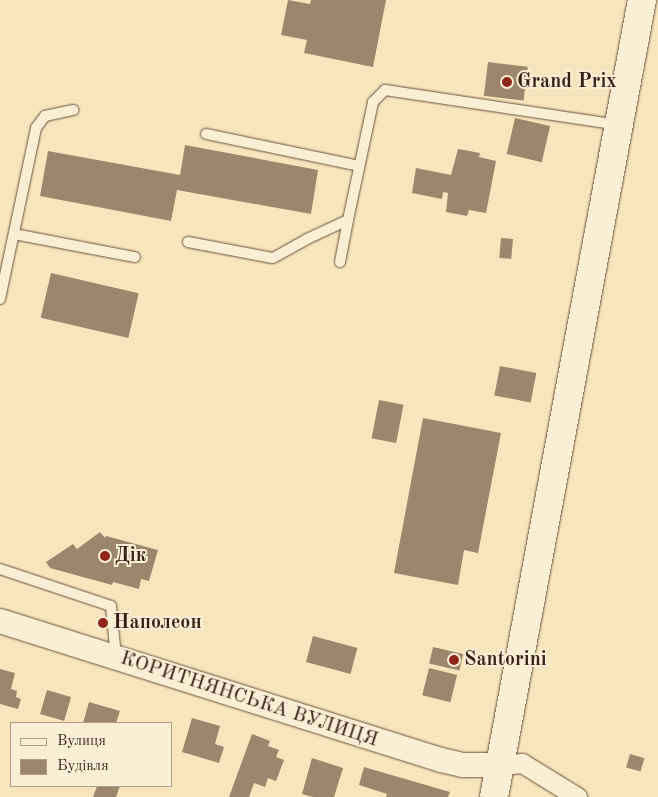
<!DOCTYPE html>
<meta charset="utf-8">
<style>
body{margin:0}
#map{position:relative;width:658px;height:797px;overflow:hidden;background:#f7e6bd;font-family:"Old Standard TT",serif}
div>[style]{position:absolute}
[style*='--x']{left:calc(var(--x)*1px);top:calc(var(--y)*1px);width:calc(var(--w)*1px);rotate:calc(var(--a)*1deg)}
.building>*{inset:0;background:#9c866c;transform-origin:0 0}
.roads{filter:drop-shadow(0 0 1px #68513e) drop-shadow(0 0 1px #68513e)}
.service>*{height:10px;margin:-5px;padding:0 5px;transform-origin:5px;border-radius:5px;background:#faefd4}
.minor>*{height:19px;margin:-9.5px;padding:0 9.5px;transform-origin:9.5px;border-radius:9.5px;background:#faefd4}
.tertiary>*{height:24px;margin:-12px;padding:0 12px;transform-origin:12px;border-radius:12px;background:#faefd4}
.secondary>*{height:28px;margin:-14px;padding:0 14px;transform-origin:14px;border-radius:14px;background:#faefd4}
.dots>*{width:14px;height:14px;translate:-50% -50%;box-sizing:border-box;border:2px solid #faefd4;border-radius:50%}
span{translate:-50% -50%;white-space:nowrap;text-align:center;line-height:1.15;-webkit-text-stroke:4px #faefd4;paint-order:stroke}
.poi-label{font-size:20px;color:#391f14;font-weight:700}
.left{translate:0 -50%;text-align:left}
.street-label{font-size:20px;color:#391f14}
.legend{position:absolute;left:10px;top:722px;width:162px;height:65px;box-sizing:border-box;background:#faefd4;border:1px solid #ad9c87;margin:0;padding:6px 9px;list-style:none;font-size:15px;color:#391f14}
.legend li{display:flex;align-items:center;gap:10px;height:25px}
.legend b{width:25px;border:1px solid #ad9c87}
</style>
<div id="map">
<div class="building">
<div style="clip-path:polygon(288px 0,310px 4px,311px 0,386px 0,373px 67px,304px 53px,307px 40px,281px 35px)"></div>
<div style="left:488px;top:62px;width:40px;height:34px;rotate:7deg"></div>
<div style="left:515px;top:118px;width:36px;height:37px;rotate:13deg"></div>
<div style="clip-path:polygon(185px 145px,318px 170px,311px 214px,177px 190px,171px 221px,40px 196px,48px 151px,180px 175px)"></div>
<div style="clip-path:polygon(458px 149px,480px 153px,479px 157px,496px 161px,486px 213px,469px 210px,467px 216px,446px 212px,448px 193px,443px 192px,442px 199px,412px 193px,416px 168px,451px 175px)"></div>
<div style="left:501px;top:238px;width:12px;height:20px;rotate:5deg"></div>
<div style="left:51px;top:273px;width:90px;height:46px;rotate:13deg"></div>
<div style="left:500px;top:366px;width:37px;height:30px;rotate:11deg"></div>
<div style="left:379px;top:400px;width:25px;height:39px;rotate:11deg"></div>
<div style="clip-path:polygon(423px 418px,501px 433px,478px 553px,464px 550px,458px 585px,394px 573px)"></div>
<div style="clip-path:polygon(100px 532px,105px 538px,106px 536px,158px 550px,149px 581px,141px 579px,139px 589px,113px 582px,112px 585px,50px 568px,46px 562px,73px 544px,77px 549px)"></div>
<div style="left:313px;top:636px;width:46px;height:27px;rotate:15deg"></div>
<div style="left:433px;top:647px;width:31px;height:17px;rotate:13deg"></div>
<div style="left:429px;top:668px;width:29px;height:28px;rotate:14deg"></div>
<div style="clip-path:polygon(0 669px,15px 673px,11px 689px,17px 691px,16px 697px,21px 699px,18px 709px,0 704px)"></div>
<div style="left:47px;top:690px;width:25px;height:25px;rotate:16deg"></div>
<div style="clip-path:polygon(89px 702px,120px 711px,116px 723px,83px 723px)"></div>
<div style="clip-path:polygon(192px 718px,220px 726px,215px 744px,224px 747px,219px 763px,182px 752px)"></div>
<div style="clip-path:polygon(252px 734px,270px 741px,268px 746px,279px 750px,276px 757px,284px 760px,276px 781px,268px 778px,265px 787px,254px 783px,249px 797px,229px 797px)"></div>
<div style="left:630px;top:754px;width:15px;height:14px;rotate:16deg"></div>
<div style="clip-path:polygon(312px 758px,343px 768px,334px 797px,313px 797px,302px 794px)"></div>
<div style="clip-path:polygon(364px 767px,450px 792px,448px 797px,386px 797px,387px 794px,359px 785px)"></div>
<div style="clip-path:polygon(97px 786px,120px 786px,116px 797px,93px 797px)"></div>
</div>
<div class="roads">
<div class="service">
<div style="--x:206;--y:134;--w:156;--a:11.8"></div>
<div style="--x:14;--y:234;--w:123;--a:10.8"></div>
<div style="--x:188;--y:242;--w:86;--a:10.7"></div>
<div style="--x:273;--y:258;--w:39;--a:-29"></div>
<div style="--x:307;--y:239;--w:45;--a:-24.9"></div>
<div style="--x:348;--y:220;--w:121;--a:-78"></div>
<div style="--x:373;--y:102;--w:17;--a:-45"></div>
<div style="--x:385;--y:90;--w:236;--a:8.5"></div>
<div style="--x:340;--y:262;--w:43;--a:-79.2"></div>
<div style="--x:0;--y:299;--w:175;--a:-78.1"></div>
<div style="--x:36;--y:128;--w:15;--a:-53"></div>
<div style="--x:45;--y:116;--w:29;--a:-12"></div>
<div style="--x:0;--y:569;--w:117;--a:18.4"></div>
<div style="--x:111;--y:606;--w:51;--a:84.4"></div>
</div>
<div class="minor">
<div style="--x:500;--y:765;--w:22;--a:-5"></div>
<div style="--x:522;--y:763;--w:65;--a:31.7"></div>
</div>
<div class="tertiary">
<div style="--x:0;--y:621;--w:462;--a:17.5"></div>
<div style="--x:441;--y:760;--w:23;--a:13"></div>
<div style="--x:463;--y:765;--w:37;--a:0"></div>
</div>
<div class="secondary">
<div style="--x:494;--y:797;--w:811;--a:-79.48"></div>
</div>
</div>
<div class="dots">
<div style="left:507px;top:82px;background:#8f2418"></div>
<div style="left:105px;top:556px;background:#8f2418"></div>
<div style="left:103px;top:623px;background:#8f2418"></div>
<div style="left:454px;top:660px;background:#8f2418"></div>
</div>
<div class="poi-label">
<span class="left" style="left:517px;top:82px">Grand Prix</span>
<span class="left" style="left:115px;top:556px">Дік</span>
<span class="left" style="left:113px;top:623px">Наполеон</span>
<span class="left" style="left:464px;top:660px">Santorini</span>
</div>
<div class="street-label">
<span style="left:249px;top:700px;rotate:18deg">КОРИТНЯНСЬКА ВУЛИЦЯ</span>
</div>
<ul class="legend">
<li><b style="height:6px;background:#faefd4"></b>Вулиця</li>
<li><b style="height:14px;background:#9c866c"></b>Будівля</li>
</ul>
</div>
